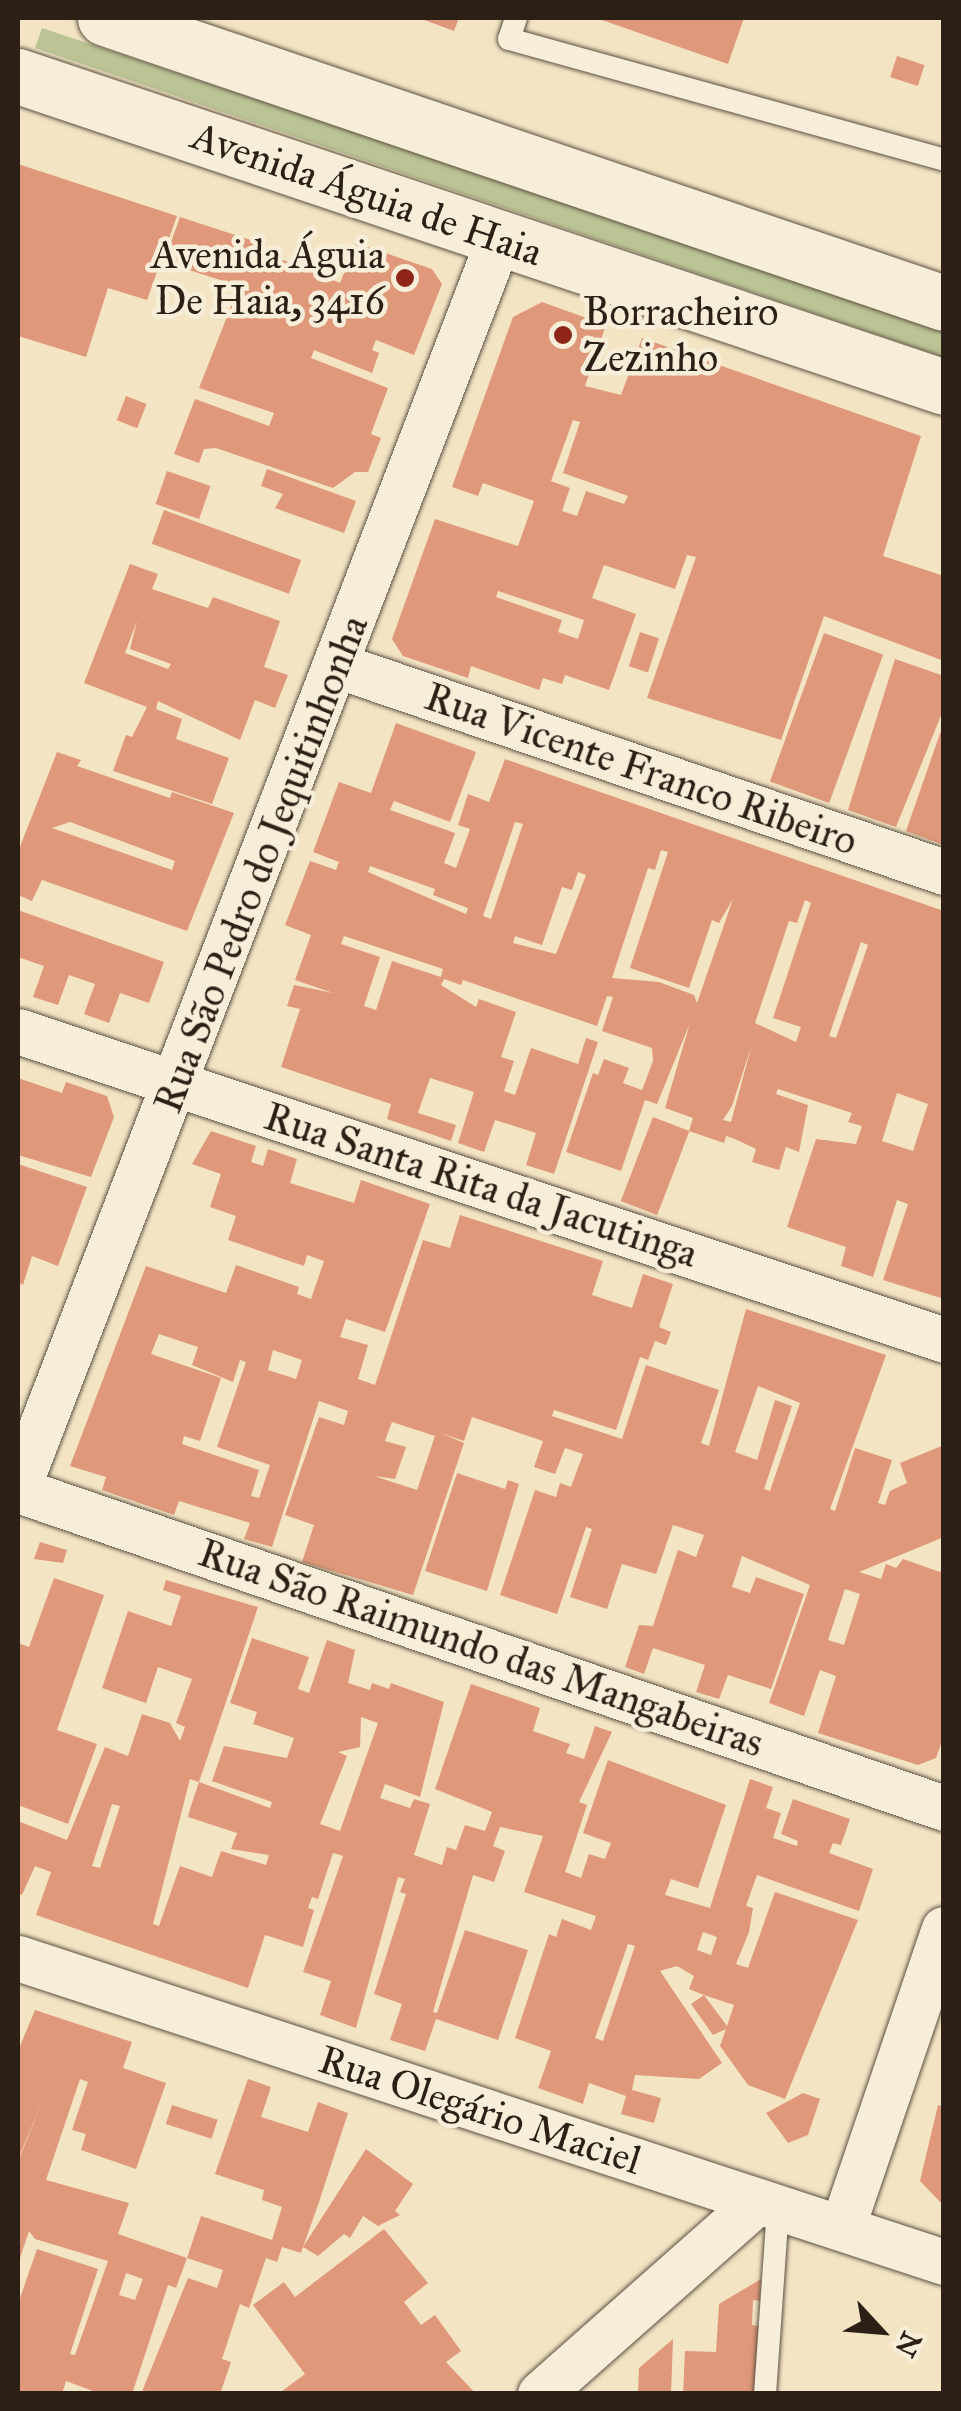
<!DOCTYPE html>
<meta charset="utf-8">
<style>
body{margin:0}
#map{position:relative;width:961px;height:2411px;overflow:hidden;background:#f3e5c4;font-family:"IM FELL Great Primer",serif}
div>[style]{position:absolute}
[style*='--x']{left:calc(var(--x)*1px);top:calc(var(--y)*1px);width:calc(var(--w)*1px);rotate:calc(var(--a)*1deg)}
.green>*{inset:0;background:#bbc494}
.building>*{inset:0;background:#df9879;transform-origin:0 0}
.roads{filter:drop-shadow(0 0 2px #5d5042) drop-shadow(0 0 2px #5d5042)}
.service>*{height:22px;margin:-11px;padding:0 11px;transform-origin:11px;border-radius:11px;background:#f7eed9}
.minor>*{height:45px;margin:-22.5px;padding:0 22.5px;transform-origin:22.5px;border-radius:22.5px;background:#f7eed9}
.secondary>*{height:55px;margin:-27.5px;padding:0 27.5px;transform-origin:27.5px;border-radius:27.5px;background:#f7eed9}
.dots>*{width:28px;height:28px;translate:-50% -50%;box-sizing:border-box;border:5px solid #f7eed9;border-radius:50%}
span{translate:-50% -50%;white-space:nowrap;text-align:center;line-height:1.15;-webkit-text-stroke:9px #f7eed9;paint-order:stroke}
.street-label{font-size:40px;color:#2b1f16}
.poi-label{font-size:40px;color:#2b1f16}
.right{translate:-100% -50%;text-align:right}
.left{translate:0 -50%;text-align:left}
.frame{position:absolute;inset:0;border:20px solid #2b1f16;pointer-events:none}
.north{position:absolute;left:831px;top:2281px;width:100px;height:100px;-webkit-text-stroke:8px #f7eed9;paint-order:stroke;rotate:116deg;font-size:28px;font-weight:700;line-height:40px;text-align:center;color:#2b1f16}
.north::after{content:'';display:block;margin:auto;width:35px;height:45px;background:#2b1f16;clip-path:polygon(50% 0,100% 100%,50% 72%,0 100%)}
</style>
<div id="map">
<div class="green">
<div style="clip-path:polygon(42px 28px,943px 329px,943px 357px,35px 48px)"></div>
</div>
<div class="building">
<div style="clip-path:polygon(419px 18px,459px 18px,454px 31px)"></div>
<div style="clip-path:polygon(596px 18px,744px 18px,728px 64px)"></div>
<div style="left:897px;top:56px;width:29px;height:22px;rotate:18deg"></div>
<div style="clip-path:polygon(18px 164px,177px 216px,147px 300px,108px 288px,86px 357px,18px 336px)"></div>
<div style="clip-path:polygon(180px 217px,257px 242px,253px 248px,340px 283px,356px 243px,432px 269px,442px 284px,414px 355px,376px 340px,372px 350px,379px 353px,372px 373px,314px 350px,311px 358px,388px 388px,371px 434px,381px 438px,368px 472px,355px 472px,333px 488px,216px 448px,204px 449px,199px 463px,174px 454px,195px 399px,269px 426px,274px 413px,199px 388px,239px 286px,164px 262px)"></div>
<div style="clip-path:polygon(evenodd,542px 302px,606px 325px,585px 386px,621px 395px,642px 338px,921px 436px,883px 556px,944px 576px,944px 661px,824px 616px,781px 740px,647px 698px,696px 557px,687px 555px,675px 589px,604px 565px,592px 598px,636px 614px,609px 690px,565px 675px,562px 684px,543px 678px,539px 690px,471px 666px,468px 678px,403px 656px,392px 639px,435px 519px,518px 546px,534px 501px,483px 483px,478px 496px,452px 487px,513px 317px,542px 302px,573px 420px,580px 422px,563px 473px,628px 496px,624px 504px,586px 491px,577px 516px,562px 511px,570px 488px,551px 481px,573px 420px,542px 302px,498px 591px,584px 620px,578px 639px,558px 632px,562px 620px,496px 597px,498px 591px)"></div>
<div style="left:126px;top:396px;width:22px;height:26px;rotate:21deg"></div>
<div style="clip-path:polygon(267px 469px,356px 501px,344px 533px,275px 508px,283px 494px,261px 486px)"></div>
<div style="left:167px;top:471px;width:46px;height:35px;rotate:19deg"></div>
<div style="left:164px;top:510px;width:146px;height:36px;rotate:20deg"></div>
<div style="clip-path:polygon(evenodd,130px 564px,158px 574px,152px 589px,208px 608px,213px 597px,280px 621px,264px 667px,288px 675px,275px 708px,255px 700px,240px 740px,158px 701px,156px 709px,182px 719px,176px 739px,229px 758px,212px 804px,113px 771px,126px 735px,132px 737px,147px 707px,84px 683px,130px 564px,137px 621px,130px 649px,171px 664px,168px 669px,125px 653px,137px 621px)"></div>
<div style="left:640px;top:632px;width:20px;height:36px;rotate:18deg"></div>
<div style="left:824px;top:633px;width:63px;height:158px;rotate:20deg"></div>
<div style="clip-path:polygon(895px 659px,944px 676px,944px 708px,896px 827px,848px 810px)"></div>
<div style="clip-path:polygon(evenodd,396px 723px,476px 752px,450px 822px,394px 801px,390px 810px,455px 833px,444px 863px,456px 868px,470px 829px,458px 825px,468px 794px,489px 802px,505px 759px,944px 911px,941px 1298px,883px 1280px,908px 1204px,897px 1200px,873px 1277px,841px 1266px,846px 1247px,787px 1227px,816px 1139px,856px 1144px,862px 1126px,848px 1122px,852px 1113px,778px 1089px,776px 1094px,808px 1105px,799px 1152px,786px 1147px,779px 1170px,752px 1162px,756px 1149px,735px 1139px,726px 1136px,724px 1143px,689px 1131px,693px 1118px,665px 1108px,690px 1023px,657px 1104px,645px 1100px,621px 1171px,566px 1152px,593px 1073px,598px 1075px,604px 1059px,629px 1068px,623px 1083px,642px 1090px,653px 1061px,652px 1048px,602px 1031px,613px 997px,607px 996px,597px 1026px,463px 980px,461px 985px,444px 979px,441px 985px,476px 1007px,479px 999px,516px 1012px,501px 1057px,514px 1061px,504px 1091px,515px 1095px,531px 1048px,578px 1064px,586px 1038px,598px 1042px,554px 1174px,526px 1165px,536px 1133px,495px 1120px,484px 1152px,458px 1143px,474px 1092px,430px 1078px,418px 1113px,456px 1125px,451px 1141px,387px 1119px,391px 1104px,281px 1067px,300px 1009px,287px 1006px,294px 985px,333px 993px,295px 980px,311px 935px,285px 925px,310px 861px,336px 870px,339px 862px,313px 852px,339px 782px,371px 793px,396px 723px,515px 822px,523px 824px,491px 919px,483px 916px,515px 822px,396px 723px,661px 850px,668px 852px,630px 968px,689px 988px,712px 920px,719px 923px,733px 899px,697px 1003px,694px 995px,659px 982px,612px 978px,648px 868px,655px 870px,661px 850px,396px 723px,370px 866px,435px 889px,433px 895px,468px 908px,466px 914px,368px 872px,370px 866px,396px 723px,578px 872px,586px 875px,556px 954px,513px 943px,515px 936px,542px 945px,562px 887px,572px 890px,578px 872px,396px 723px,805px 900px,811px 903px,773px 1018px,801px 1027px,796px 1042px,755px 1023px,789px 921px,797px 923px,805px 900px,396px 723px,344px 936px,443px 969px,441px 977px,392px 961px,376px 1010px,364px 1006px,380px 957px,341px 944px,344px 936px,396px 723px,861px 942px,868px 945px,836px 1038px,829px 1036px,861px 942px,396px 723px,752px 1044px,731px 1122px,723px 1120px,732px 1106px,752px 1044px,396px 723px,897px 1093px,928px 1104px,913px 1151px,882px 1141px,897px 1093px)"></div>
<div style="clip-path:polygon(943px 725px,944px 725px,944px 845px,906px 831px)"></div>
<div style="clip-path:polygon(evenodd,57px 752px,81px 760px,77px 766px,170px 798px,172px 792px,234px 813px,187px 931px,42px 880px,32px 901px,18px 895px,18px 852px,57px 752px,70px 822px,175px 861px,172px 870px,52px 828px,70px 822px)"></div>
<div style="clip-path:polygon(18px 910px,164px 962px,149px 1003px,120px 993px,109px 1023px,84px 1014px,95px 984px,69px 975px,58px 1005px,33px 997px,44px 966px,18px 957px)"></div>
<div style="clip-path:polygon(18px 1078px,62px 1093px,66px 1082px,107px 1096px,114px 1117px,91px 1177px,18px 1155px)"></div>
<div style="left:653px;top:1117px;width:39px;height:90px;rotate:21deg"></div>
<div style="clip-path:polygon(evenodd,211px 1131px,256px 1146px,251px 1162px,263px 1166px,268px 1149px,297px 1159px,290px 1183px,354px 1203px,361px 1180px,430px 1204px,385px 1332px,346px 1319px,340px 1337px,368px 1345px,358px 1379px,375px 1385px,423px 1240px,450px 1248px,460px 1215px,603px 1261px,592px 1295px,632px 1308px,643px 1274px,673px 1284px,659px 1327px,671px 1332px,666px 1345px,655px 1341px,648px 1360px,640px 1357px,616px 1430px,554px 1410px,552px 1416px,622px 1439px,646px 1365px,719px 1390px,701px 1443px,709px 1446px,746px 1309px,886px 1355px,830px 1509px,835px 1511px,855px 1448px,892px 1460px,878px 1503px,885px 1505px,890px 1491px,907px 1483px,900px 1463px,944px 1445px,944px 1537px,859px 1572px,881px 1579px,886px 1564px,896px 1568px,903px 1559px,940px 1572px,944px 1563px,944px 1735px,936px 1758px,918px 1765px,818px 1733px,836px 1676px,820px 1670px,804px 1716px,769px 1703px,810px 1585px,742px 1556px,732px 1587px,750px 1593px,756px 1577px,804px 1594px,771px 1689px,728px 1675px,719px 1699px,696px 1692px,705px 1665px,653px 1648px,644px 1674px,625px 1667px,639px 1625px,653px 1626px,678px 1550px,696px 1557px,704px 1535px,673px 1525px,656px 1574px,622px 1564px,607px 1609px,570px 1597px,592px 1529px,586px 1527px,557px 1614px,500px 1595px,535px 1490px,556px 1497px,560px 1483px,571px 1487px,583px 1454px,565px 1448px,555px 1474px,534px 1467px,543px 1441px,472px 1417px,464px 1441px,441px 1433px,464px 1443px,413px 1595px,302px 1562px,314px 1525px,285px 1515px,319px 1417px,344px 1425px,348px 1411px,319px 1401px,272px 1547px,244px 1539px,250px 1523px,179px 1501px,174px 1515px,102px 1490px,106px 1477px,70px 1466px,146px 1266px,226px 1293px,236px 1265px,299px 1287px,297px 1294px,311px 1299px,324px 1261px,307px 1255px,304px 1266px,228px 1240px,236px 1216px,210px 1207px,221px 1174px,192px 1164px,211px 1131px,159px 1334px,198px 1347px,192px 1365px,233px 1382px,240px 1360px,246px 1362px,217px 1447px,270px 1465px,259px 1498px,251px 1496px,259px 1470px,182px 1444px,184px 1436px,200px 1441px,221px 1378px,151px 1354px,159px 1334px,211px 1131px,273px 1350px,302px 1360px,296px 1379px,268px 1370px,273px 1350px,211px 1131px,758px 1386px,800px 1403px,770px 1491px,764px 1489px,792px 1406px,775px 1400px,757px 1460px,735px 1452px,758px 1386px,211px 1131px,392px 1422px,435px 1436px,417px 1490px,374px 1476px,395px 1479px,406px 1447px,385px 1441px,392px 1422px,211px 1131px,845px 1589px,860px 1594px,844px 1645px,828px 1640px,845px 1589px)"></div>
<div style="clip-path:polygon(18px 1164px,87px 1187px,58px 1266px,32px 1256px,23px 1285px,18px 1283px)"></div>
<div style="clip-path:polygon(457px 1473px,505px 1489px,508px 1480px,519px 1484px,487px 1591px,425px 1571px)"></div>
<div style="clip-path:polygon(40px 1542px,67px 1550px,63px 1563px,34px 1559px)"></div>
<div style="clip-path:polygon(54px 1578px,104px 1595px,57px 1730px,97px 1744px,68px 1824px,18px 1805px,18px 1643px,29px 1647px)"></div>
<div style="clip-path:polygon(evenodd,166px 1580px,258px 1607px,199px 1782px,190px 1779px,153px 1924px,159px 1926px,180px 1866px,212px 1877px,221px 1851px,266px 1865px,269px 1855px,231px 1849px,237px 1833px,188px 1817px,190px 1809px,199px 1782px,270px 1808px,272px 1802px,212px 1781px,224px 1746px,287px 1758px,294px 1738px,253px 1724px,257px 1712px,230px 1703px,252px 1638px,309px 1657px,298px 1689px,309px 1693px,327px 1640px,355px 1650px,348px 1683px,370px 1690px,372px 1683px,389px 1689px,391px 1683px,444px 1702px,420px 1797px,385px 1784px,380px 1798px,410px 1808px,414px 1799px,430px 1804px,414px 1855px,442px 1865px,447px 1847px,456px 1850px,465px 1825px,485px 1831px,492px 1812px,435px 1789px,471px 1684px,540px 1708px,533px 1731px,570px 1744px,566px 1753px,584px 1759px,595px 1726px,612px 1732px,579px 1802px,587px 1805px,565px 1872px,581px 1878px,589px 1854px,605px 1859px,611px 1843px,583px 1833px,608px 1760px,726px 1805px,698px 1888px,671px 1879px,665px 1895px,710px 1908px,750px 1779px,773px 1787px,766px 1808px,781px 1813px,773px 1838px,797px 1846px,798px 1841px,781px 1834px,793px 1799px,850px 1819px,841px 1845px,833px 1843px,829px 1853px,873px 1869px,859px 1911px,757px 1875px,746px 1906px,753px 1908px,749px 1932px,736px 1964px,748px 1968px,775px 1892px,858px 1920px,785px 2099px,748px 2085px,720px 2046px,726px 2029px,713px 2035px,691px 2004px,704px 1995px,689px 1989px,694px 1976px,677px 1966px,660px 1971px,722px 2063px,699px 2079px,635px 2075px,632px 2090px,661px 2098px,654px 2123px,621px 2114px,626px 2096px,589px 2083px,583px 2104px,538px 2088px,551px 2051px,515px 2038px,549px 1934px,556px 1937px,562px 1919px,591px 1930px,596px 1916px,524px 1892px,543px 1836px,500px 1827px,493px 1846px,505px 1851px,494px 1882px,473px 1875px,433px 2012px,437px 2013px,465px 1930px,528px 1950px,498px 2040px,436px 2019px,425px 2051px,390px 2040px,402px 2004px,374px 1994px,406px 1894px,400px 1892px,405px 1879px,398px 1877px,356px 2028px,320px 2015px,331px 1981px,303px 1972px,343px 1856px,333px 1853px,318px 1899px,312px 1897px,308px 1908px,314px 1910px,303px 1947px,265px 1935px,248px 1988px,36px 1915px,51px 1872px,35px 1866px,22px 1895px,18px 1893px,18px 1821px,67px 1840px,105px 1747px,128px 1756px,142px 1714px,170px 1723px,180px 1741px,185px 1727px,176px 1723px,192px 1679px,158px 1667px,146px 1703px,102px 1688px,128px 1611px,171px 1626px,181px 1596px,163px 1590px,166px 1580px,361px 1717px,378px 1723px,340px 1831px,320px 1824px,347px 1756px,338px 1752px,360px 1747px,361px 1717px,166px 1580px,112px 1804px,120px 1806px,100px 1868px,92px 1866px,112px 1804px,166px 1580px,703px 1932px,717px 1937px,711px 1955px,697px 1950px,703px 1932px,166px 1580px,628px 1944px,635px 1946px,603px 2041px,595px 2038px,628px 1944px,166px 1580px,704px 1995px,734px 2005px,727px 2026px,704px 1995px)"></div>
<div style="clip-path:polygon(evenodd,35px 2010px,132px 2042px,123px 2068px,166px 2083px,136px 2169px,81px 2150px,86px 2134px,72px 2130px,88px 2082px,80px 2079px,46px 2180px,129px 2203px,118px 2234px,187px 2258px,176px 2288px,168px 2285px,132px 2394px,101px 2394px,66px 2381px,62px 2394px,18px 2394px,18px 2304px,37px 2249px,98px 2269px,70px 2354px,75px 2355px,108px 2261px,35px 2239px,29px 2231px,18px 2264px,18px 2161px,44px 2098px,18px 2159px,18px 2051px,35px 2010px,126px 2273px,143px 2279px,135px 2300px,119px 2295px,126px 2273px)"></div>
<div style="clip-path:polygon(248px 2079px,271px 2087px,261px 2117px,308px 2132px,318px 2102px,348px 2113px,319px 2202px,301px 2253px,282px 2247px,277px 2262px,266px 2258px,249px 2308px,240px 2304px,222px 2359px,231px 2362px,220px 2394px,141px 2394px,188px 2278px,217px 2288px,223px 2270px,187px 2258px,201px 2216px,272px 2240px,282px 2207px,262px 2200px,264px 2190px,215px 2174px)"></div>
<div style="clip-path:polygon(803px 2093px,820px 2099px,808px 2135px,788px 2143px,766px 2113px)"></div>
<div style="left:172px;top:2105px;width:48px;height:20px;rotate:18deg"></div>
<div style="clip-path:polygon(938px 2105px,944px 2107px,944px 2206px,920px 2181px)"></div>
<div style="clip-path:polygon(366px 2149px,413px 2184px,395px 2211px,400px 2215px,378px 2226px,363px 2216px,350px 2238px,344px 2234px,318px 2256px,303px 2247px)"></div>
<div style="clip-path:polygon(384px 2229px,428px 2283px,404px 2302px,421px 2325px,435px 2315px,461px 2351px,446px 2362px,476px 2394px,278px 2394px,305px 2374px,253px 2305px,284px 2282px,295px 2297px)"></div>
<div style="clip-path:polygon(761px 2279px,760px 2301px,753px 2300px,752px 2325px,759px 2326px,755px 2394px,683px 2394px,685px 2351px,716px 2352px,719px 2304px)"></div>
<div style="clip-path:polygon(673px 2339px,671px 2394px,638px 2394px,639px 2368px)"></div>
</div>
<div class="roads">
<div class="service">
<div style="--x:516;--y:18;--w:22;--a:108"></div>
<div style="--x:509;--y:39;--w:452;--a:15.5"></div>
<div style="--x:765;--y:2394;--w:187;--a:-86"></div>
</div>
<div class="minor">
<div style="--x:339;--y:666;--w:639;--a:18.8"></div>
<div style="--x:18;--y:1031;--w:976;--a:18.45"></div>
<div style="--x:18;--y:1487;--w:1338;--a:-68.94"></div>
<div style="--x:18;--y:1490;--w:979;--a:18.95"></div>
<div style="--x:18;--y:1958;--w:975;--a:18.17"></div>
<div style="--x:842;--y:2228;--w:316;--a:-71.2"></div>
<div style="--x:540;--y:2394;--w:291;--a:-41.5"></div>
</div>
<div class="secondary">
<div style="--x:105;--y:18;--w:886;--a:18.76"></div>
<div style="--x:18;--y:76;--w:977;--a:18.56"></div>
</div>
</div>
<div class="dots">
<div style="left:405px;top:278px;background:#8f2418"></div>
<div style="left:563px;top:335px;background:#8f2418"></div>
</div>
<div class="street-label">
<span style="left:367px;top:194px;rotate:19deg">Avenida Águia de Haia</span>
<span style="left:641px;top:769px;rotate:19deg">Rua Vicente Franco Ribeiro</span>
<span style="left:261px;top:864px;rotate:-69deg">Rua São Pedro do Jequitinhonha</span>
<span style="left:481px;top:1185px;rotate:18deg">Rua Santa Rita da Jacutinga</span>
<span style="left:481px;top:1648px;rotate:19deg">Rua São Raimundo das Mangabeiras</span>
<span style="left:480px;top:2110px;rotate:18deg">Rua Olegário Maciel</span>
</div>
<div class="poi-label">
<span class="right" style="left:385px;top:278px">Avenida Águia<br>De Haia, 3416</span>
<span class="left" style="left:583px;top:335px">Borracheiro<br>Zezinho</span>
</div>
<div class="frame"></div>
<div class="north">N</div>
</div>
